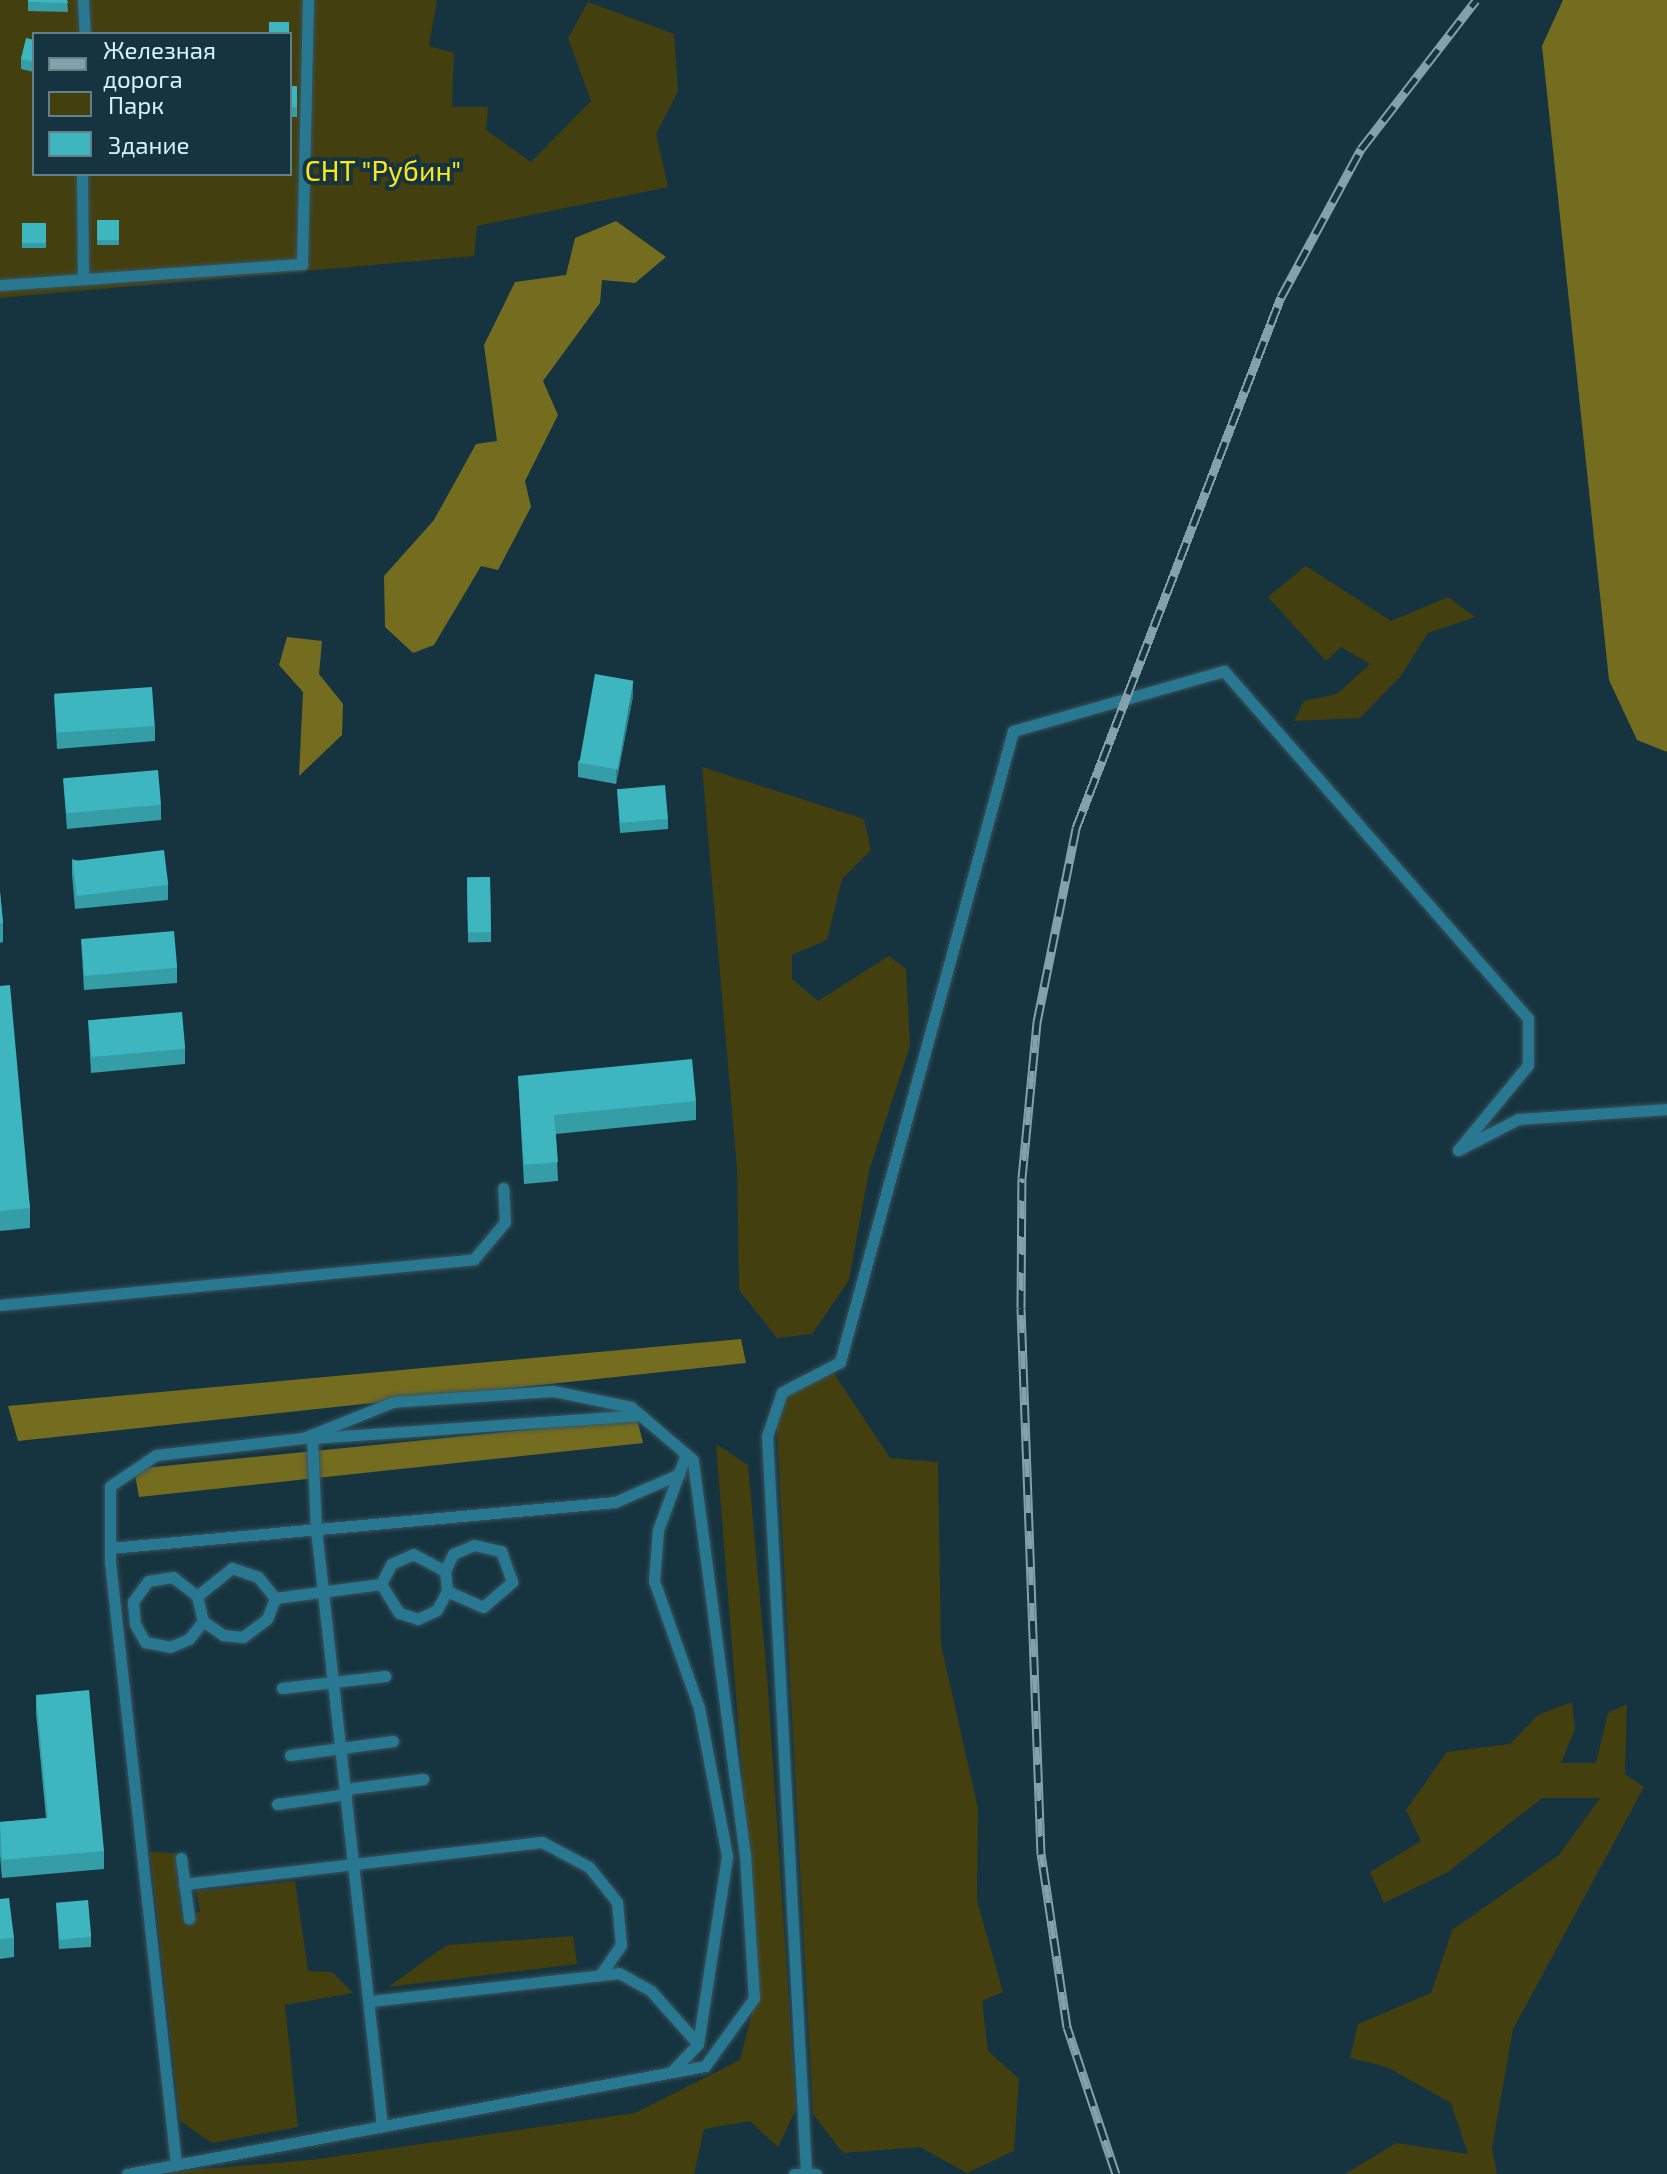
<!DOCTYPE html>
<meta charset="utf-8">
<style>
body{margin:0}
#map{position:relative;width:1667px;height:2174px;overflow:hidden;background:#15343f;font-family:"Exo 2",sans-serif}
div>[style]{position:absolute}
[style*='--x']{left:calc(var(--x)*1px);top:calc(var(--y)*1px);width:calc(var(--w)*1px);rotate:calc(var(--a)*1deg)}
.green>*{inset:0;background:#443f0e}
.forest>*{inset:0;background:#746c1f}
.roads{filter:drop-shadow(0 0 2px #38535d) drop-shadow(0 0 2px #38535d)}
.lane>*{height:11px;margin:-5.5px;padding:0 5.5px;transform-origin:5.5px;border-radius:5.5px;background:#297891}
.rail>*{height:9px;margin-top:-4.5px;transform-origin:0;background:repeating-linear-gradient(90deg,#15343f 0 18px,#84a1ab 0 36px);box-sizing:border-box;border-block:2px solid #84a1ab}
.wall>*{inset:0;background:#349da5;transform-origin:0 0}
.shaded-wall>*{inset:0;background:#2b7f86}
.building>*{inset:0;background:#3db6c0;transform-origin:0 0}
span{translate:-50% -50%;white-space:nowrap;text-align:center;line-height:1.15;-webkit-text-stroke:8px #15343f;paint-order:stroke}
.park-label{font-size:28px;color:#fbe81b}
.legend{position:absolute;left:32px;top:32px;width:260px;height:144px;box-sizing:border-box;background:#15343f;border:2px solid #62808a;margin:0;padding:10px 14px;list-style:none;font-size:24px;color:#d6f1fb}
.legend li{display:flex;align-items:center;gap:16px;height:40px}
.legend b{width:40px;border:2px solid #62808a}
</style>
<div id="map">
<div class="green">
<div style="clip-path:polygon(evenodd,0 0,437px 0,429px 46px,454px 53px,452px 107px,488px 107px,486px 130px,531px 162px,591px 101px,568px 38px,588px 2px,674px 34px,678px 91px,656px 134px,668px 187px,477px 226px,474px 256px,0 298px,0 0,34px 34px,290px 34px,290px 174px,34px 174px,34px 34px)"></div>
<div style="clip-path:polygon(1306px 566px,1391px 621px,1448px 597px,1475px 617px,1428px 633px,1400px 677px,1360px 718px,1294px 721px,1304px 701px,1337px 694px,1370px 664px,1341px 647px,1326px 661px,1268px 597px)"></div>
<div style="clip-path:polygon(702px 767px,864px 819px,871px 850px,842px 879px,827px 940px,792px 955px,792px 979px,818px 1001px,889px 956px,906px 969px,910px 1046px,869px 1171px,849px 1280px,812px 1334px,777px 1338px,739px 1290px,737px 1168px)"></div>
<div style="clip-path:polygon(833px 1372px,890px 1458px,938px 1462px,941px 1645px,978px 1808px,977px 1901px,1003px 1992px,982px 2001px,988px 2051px,1019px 2079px,1014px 2151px,967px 2173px,920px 2147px,843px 2153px,813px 2114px,776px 1412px,805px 1375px)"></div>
<div style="clip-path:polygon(716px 1444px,748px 1465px,768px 1688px,796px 2109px,778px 2147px,750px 2121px,704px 2129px,694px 2174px,141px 2174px,311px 2160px,635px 2113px,740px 2060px,759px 1986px)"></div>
<div style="clip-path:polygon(1572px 1702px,1575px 1729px,1561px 1763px,1596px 1763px,1608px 1713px,1627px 1704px,1625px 1774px,1644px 1787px,1513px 2029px,1492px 2148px,1497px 2174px,1345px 2174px,1396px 2143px,1468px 2154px,1451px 2103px,1387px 2067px,1350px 2058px,1358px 2024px,1431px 1993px,1452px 1930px,1559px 1855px,1600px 1798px,1542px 1798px,1448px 1872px,1384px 1903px,1370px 1872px,1421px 1841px,1406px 1810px,1447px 1752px,1510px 1744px,1538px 1715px)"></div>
<div style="clip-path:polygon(150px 1852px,176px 1853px,181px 1915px,200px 1912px,196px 1891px,295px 1881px,308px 1971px,332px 1972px,353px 1993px,285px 2005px,298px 2127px,212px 2143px,180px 2121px)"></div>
<div style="clip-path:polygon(573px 1936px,577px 1964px,388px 1987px,447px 1945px)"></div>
</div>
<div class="forest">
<div style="clip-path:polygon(1563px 0,1667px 0,1667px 752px,1637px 740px,1609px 680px,1542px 46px)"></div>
<div style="clip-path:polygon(616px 221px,666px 257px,635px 283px,602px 280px,600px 303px,543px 381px,558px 415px,525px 481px,531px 507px,498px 570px,481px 566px,434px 645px,413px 653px,385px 627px,384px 576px,434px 520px,476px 444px,497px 441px,484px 345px,515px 282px,566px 275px,575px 238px)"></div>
<div style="clip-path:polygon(287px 637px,322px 641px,319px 674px,343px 704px,342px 735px,299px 776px,303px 692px,279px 665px)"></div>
<div style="clip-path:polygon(741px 1339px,746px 1363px,18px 1441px,8px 1406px)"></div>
<div style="clip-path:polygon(637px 1419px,643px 1443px,139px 1497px,134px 1469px)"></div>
</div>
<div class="roads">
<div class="lane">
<div style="--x:83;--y:0;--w:34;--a:87"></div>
<div style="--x:82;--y:174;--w:100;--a:89.4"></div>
<div style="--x:0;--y:285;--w:303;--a:-4"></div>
<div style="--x:302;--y:264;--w:264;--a:-88.7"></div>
<div style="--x:0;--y:1305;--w:476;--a:-5.5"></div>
<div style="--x:474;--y:1259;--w:48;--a:-50"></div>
<div style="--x:505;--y:1222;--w:34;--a:-93"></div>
<div style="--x:312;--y:1438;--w:91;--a:87.5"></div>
<div style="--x:316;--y:1529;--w:601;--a:83.69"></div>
<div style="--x:314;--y:1438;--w:327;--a:-4"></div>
<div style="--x:110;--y:1548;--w:507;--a:-5.2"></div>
<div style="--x:615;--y:1502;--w:70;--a:-23.6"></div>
<div style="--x:445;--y:1571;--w:19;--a:-65"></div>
<div style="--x:453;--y:1554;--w:23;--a:-23"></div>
<div style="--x:474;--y:1545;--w:28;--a:13"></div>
<div style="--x:501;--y:1551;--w:33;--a:70"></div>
<div style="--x:512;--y:1582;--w:38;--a:139"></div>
<div style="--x:483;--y:1607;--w:39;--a:-156"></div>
<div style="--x:197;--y:1596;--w:31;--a:-142"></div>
<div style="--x:173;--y:1577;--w:25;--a:171"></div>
<div style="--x:148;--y:1581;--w:26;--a:126"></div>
<div style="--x:133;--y:1602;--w:22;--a:85"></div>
<div style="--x:135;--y:1624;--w:21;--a:61"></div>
<div style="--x:145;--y:1642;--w:25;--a:11"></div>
<div style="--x:170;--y:1647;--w:21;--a:-23"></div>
<div style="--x:189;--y:1639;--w:23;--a:-52"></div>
<div style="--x:275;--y:1598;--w:27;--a:-129"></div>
<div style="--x:258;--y:1577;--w:28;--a:-161"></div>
<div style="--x:232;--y:1568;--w:45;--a:141.3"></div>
<div style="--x:197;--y:1596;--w:26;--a:77"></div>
<div style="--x:203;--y:1621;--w:24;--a:35"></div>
<div style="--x:223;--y:1635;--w:20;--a:6"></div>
<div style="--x:243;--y:1637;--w:30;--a:-37"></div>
<div style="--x:267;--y:1619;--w:22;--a:-69"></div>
<div style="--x:275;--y:1598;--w:107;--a:-7.5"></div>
<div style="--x:381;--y:1584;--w:22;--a:-63"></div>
<div style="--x:391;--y:1564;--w:24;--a:-24"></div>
<div style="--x:413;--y:1554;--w:36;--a:28"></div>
<div style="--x:445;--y:1571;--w:20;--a:84"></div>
<div style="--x:447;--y:1591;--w:21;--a:118"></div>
<div style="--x:437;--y:1610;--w:21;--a:155"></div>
<div style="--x:418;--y:1619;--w:20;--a:-162"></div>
<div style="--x:399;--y:1613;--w:34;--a:-122"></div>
<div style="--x:282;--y:1688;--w:104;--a:-6.6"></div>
<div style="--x:290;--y:1755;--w:104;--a:-7.7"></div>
<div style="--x:346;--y:1789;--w:78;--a:-7.4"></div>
<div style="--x:277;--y:1804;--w:70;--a:-8.2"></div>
<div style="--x:181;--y:1858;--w:61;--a:82.4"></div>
<div style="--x:184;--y:1884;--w:360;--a:-6.7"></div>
<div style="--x:542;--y:1842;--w:53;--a:28"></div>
<div style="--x:589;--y:1867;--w:45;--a:51.3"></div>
<div style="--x:617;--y:1902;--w:43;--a:84.7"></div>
<div style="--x:621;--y:1945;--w:37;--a:125"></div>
<div style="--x:371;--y:2001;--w:250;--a:-6.4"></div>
<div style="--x:619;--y:1973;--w:37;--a:29"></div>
<div style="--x:651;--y:1991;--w:71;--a:48.4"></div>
<div style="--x:672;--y:2071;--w:37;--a:-46"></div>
<div style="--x:698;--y:2044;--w:190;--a:-81.2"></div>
<div style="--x:727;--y:1856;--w:151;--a:-100.7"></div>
<div style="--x:699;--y:1708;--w:135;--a:-109.5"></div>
<div style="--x:654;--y:1581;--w:51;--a:-85.5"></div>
<div style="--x:658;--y:1530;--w:81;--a:-69.8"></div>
<div style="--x:806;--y:2172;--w:737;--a:-93.03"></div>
<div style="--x:767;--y:1436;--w:46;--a:-71.2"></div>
<div style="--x:782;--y:1392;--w:65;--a:-27.3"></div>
<div style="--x:840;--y:1362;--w:654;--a:-74.67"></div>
<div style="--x:1013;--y:731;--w:219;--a:-15.9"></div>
<div style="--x:1224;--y:671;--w:461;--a:48.8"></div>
<div style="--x:1528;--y:1018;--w:47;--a:90"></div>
<div style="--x:1528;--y:1065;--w:110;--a:129.5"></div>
<div style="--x:1458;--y:1150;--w:68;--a:-27.3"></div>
<div style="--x:1518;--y:1119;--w:149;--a:-3.8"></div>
<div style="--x:127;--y:2174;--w:588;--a:-10.58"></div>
<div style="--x:705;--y:2066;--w:84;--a:-54.2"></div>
<div style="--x:754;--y:1998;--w:142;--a:-93.6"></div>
<div style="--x:745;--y:1856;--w:399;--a:-97.5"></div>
<div style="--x:693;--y:1460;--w:82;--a:-139.5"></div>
<div style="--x:631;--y:1407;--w:80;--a:-168.4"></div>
<div style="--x:553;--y:1391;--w:160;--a:176.1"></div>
<div style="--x:393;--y:1402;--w:97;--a:158.2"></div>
<div style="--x:303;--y:1438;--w:148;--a:173.4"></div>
<div style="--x:156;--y:1455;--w:55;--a:146"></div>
<div style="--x:110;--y:1486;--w:76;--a:90"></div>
<div style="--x:110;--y:1562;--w:607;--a:83.75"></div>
<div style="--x:794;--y:2174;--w:22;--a:0"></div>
</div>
</div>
<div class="rail">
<div style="--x:1116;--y:2174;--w:155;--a:-108.4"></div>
<div style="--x:1067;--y:2027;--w:175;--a:-98.5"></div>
<div style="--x:1041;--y:1854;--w:546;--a:-92.1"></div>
<div style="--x:1021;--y:1308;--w:130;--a:-89.6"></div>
<div style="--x:1022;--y:1178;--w:157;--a:-84.5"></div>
<div style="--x:1037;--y:1022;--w:198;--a:-78.6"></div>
<div style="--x:1076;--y:828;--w:569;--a:-68.89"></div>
<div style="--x:1281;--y:297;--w:168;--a:-61.6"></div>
<div style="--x:1361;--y:149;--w:188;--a:-52.3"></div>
</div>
<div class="wall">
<div style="clip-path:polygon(67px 0,68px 12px,28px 11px,28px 2px)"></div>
<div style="clip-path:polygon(34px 40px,34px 72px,21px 69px,21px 59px)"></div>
<div style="left:290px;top:86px;width:7px;height:31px"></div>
<div style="left:119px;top:220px;width:25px;height:22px;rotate:90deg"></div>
<div style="left:22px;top:223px;width:24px;height:25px"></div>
<div style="clip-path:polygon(54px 696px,155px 726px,155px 741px,57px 749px)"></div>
<div style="clip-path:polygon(633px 696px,616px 784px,578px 777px,578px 762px)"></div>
<div style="clip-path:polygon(63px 779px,161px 805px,161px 820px,67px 829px)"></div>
<div style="clip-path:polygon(617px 789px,668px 819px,668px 829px,620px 833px)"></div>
<div style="clip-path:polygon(72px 859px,168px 885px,168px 900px,75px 909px,72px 874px)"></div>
<div style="left:490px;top:877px;width:65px;height:23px;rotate:89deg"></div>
<div style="clip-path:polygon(0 892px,3px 923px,3px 942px,0 943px)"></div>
<div style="clip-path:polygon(81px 939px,177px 968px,177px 983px,84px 990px)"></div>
<div style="clip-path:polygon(0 986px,30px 1208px,30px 1228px,0 1231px)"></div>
<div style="clip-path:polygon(88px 1020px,185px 1049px,185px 1064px,91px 1073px)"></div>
<div style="clip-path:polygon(518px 1076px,696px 1101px,696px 1120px,556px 1134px,558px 1181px,524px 1184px)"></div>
<div style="clip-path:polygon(36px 1695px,104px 1851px,104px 1869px,2px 1878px,0 1856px,0 1822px,46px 1818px,36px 1713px)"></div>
<div style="clip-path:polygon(0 1899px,14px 1938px,14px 1957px,0 1959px)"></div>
<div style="clip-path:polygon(56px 1903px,91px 1937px,91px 1947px,59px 1949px)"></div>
</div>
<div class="shaded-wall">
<div style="clip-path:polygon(633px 681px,633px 696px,616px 784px,616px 769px)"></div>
</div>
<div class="building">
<div style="clip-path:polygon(28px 0,67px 0,68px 3px,28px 2px)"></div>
<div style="left:269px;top:22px;width:20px;height:12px"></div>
<div style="clip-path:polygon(26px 38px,34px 40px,34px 62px,21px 59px)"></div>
<div style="left:290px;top:86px;width:7px;height:21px"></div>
<div style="left:119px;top:220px;width:20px;height:22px;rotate:90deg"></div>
<div style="left:22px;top:223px;width:24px;height:20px"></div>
<div style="left:595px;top:674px;width:39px;height:90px;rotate:10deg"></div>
<div style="left:152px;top:687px;width:39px;height:98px;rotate:86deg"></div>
<div style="left:158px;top:770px;width:35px;height:95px;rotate:85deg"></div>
<div style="left:665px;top:785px;width:34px;height:48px;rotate:85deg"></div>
<div style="left:164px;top:850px;width:35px;height:92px;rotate:83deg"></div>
<div style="left:490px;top:877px;width:55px;height:23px;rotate:89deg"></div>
<div style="clip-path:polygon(0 892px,3px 923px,0 923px)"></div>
<div style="left:174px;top:931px;width:37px;height:93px;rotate:85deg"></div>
<div style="clip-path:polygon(10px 985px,30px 1208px,0 1211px,0 986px)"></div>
<div style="left:182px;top:1012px;width:37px;height:94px;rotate:85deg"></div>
<div style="clip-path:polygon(692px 1059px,696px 1101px,554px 1115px,558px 1162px,524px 1165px,518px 1076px)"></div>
<div style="clip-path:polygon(89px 1690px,104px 1851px,2px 1860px,0 1822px,48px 1818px,36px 1695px)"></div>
<div style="clip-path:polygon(9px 1898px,14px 1938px,0 1939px,0 1899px)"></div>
<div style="left:88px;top:1900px;width:37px;height:32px;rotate:85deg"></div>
</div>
<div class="park-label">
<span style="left:383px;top:170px">СНТ "Рубин"</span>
</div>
<ul class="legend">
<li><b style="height:10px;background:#84a1ab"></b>Железная дорога</li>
<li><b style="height:22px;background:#443f0e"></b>Парк</li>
<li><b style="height:22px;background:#3db6c0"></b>Здание</li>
</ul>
</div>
